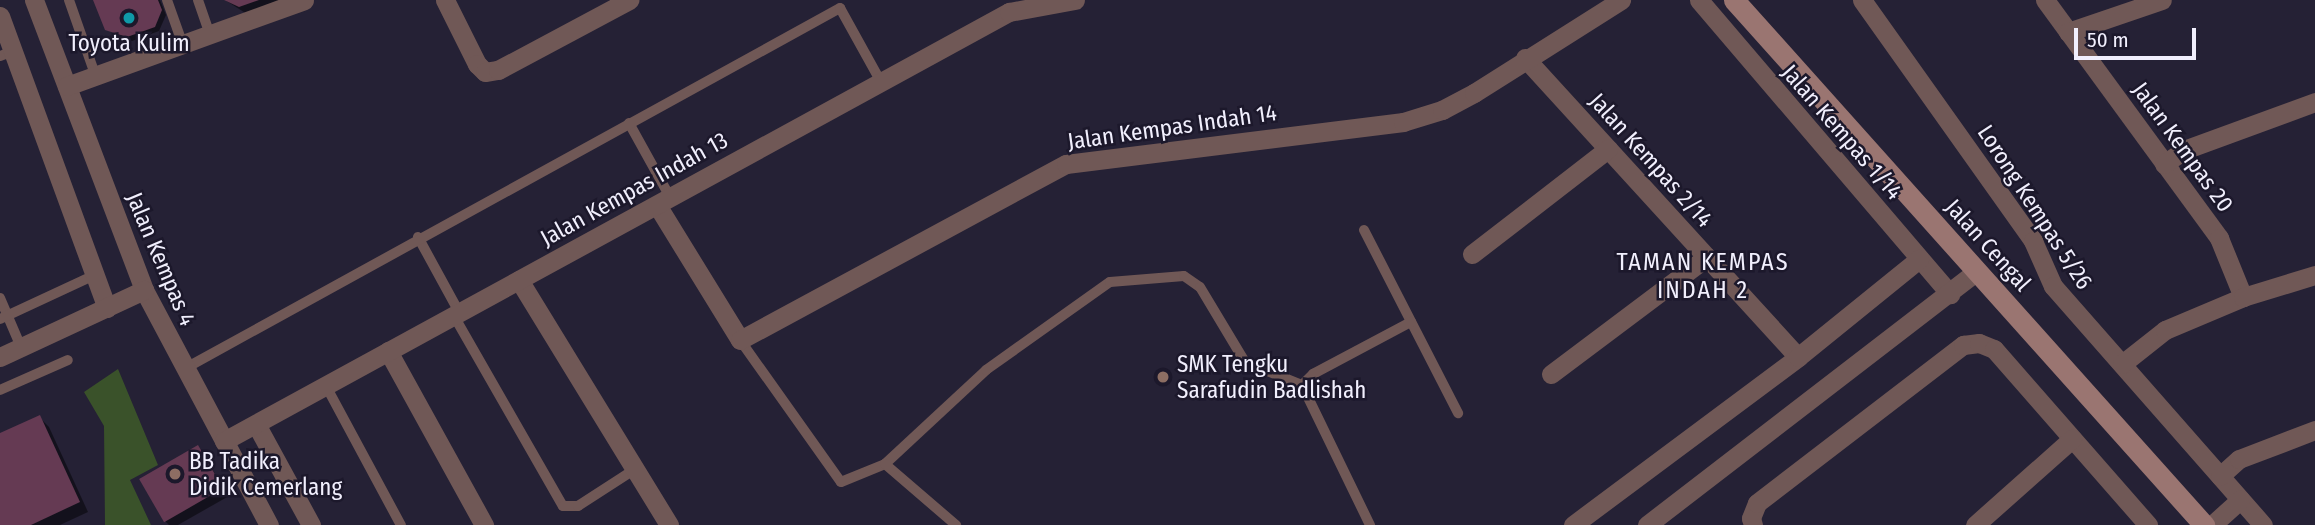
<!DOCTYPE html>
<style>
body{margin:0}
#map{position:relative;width:2315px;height:525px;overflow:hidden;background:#252135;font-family:"Fira Sans Condensed",sans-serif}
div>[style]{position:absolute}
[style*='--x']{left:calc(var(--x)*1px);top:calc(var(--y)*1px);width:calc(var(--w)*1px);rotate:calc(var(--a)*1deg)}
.green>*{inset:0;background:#3a522a}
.shadow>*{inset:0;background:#0007}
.building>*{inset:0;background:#653a53;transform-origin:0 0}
.lane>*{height:10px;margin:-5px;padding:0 5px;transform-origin:5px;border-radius:5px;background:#705856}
.street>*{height:19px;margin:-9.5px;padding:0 9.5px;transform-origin:9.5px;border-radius:9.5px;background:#705856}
.secondary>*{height:21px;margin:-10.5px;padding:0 10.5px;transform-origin:10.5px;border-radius:10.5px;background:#9a7571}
.dots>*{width:19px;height:19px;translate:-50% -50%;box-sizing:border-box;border:4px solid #1c182b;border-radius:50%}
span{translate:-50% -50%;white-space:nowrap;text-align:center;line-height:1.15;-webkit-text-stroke:5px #1c182b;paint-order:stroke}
.poi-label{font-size:23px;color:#f1effd}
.left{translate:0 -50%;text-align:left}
.street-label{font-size:23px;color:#f1effd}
.neighbourhood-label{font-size:24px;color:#f1effd;letter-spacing:2px}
.scale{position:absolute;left:2074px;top:28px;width:122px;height:32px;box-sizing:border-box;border:4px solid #f1effd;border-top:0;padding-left:9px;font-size:21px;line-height:24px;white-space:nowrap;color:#f1effd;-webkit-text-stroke:5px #1c182b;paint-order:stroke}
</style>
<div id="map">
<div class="green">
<div style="clip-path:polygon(118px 369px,158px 465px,130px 480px,151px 525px,105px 525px,104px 426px,84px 392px)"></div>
</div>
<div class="shadow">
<div style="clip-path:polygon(95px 0,160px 0,166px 15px,159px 31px,132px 41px,107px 29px)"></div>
<div style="clip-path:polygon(225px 0,297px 0,250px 16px)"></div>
<div style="clip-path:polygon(39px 417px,49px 427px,88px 512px,60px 525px,0 525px,0 435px)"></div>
<div style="clip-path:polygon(198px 447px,229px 496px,178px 525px,169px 525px,165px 521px)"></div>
</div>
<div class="building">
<div style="clip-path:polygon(93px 0,158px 0,162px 10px,155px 27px,127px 37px,105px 30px)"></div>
<div style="clip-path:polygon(224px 0,259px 0,239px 7px)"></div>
<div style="clip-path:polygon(40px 415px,80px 502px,31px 525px,0 525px,0 433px)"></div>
<div style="left:198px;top:445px;width:50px;height:68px;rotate:60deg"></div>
</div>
<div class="lane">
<div style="--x:69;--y:0;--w:82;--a:70.7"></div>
<div style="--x:167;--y:0;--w:48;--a:70.4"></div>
<div style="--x:198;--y:0;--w:37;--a:71"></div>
<div style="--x:0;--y:56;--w:14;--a:-21"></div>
<div style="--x:629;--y:123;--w:85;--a:61"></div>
<div style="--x:1364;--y:230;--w:206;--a:62.8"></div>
<div style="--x:418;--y:237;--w:85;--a:61.3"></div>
<div style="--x:0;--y:298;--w:53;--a:66.8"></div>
<div style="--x:454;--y:316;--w:219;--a:60.2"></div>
<div style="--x:563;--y:506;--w:15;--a:0"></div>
<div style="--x:578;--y:506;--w:64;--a:-32.9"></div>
<div style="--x:0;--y:319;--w:105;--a:-24.9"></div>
<div style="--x:740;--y:340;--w:174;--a:54.6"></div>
<div style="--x:841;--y:482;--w:48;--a:-22.2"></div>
<div style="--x:885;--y:464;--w:138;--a:-42.9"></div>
<div style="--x:986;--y:370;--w:152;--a:-35.4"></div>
<div style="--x:1110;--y:282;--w:74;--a:-4.6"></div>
<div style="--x:1184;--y:276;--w:19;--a:35"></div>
<div style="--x:1200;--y:287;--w:87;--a:59"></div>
<div style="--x:1245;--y:362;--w:61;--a:22"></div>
<div style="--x:1302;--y:385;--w:156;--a:64.1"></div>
<div style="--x:184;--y:369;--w:749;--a:-28.82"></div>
<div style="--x:840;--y:8;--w:85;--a:61"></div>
<div style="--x:1302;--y:385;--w:16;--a:-45"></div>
<div style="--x:1313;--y:374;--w:111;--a:-28"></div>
<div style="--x:326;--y:386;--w:158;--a:61.7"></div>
<div style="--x:0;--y:390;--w:74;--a:-23.8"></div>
<div style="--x:885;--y:464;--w:94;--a:40.7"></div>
</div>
<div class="street">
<div style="--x:34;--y:0;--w:310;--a:69.2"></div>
<div style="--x:144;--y:290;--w:266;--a:62"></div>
<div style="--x:445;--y:0;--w:72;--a:63.4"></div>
<div style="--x:477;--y:64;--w:11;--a:45"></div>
<div style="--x:485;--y:72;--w:13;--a:-9"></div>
<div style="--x:498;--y:70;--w:149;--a:-28.1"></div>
<div style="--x:1699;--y:0;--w:387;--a:49.5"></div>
<div style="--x:1862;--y:0;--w:296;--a:54.6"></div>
<div style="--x:2033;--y:241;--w:49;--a:66"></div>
<div style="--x:2053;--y:286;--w:318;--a:48.7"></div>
<div style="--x:2045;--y:0;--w:295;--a:53.8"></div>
<div style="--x:2219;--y:238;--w:64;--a:67.9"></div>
<div style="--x:0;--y:16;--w:311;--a:69.9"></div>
<div style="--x:2068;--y:32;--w:99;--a:-18.8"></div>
<div style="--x:1525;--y:58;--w:405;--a:47.6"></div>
<div style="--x:67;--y:86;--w:252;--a:-19.9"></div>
<div style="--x:2164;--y:164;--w:24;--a:-35"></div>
<div style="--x:2184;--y:150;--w:140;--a:-20.1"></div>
<div style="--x:657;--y:205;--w:158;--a:58.4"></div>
<div style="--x:740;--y:340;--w:370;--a:-28.4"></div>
<div style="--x:1066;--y:164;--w:340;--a:-7.1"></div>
<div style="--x:1403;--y:122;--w:41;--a:-17.1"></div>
<div style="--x:1442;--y:110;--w:36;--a:-28"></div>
<div style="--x:1474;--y:93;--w:174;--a:-32.3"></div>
<div style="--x:1472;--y:254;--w:172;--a:-37.7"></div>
<div style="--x:519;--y:280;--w:287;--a:58.5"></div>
<div style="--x:388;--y:351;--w:199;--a:61.1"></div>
<div style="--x:0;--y:357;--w:159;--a:-25"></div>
<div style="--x:2122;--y:364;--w:55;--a:-38.3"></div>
<div style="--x:2165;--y:330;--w:85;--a:-22.9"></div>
<div style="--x:2243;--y:297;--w:75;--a:-17"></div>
<div style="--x:1551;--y:374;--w:195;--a:-36.9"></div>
<div style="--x:256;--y:424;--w:115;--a:61.4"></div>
<div style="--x:224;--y:441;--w:895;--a:-28.66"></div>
<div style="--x:1009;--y:12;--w:67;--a:-10.3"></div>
<div style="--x:2220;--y:476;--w:25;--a:-42"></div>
<div style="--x:2239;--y:459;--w:81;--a:-20.9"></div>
<div style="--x:1573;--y:525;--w:281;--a:-36.7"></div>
<div style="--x:1798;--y:357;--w:156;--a:-39"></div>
<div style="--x:1647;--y:525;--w:416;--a:-37.6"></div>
<div style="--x:1753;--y:525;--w:7;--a:-106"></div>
<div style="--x:1751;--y:518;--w:16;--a:-68"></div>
<div style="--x:1757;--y:503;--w:260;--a:-37.5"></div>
<div style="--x:1963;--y:345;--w:16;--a:-7"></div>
<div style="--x:1979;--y:343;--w:16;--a:22"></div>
<div style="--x:1994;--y:349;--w:234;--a:48.8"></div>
<div style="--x:1975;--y:525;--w:130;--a:-41.6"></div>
<div style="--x:2212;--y:525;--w:38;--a:-42"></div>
</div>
<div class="secondary">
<div style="--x:1734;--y:0;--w:705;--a:48.16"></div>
</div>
<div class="dots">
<div style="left:129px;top:18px;background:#0f9aa8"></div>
<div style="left:1163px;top:377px;background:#8d6e63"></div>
<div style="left:175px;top:474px;background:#8d6e63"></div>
</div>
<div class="poi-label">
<span style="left:129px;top:43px">Toyota Kulim</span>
<span class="left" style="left:1177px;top:377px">SMK Tengku<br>Sarafudin Badlishah</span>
<span class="left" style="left:189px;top:474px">BB Tadika<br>Didik Cemerlang</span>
</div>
<div class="street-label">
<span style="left:1172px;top:127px;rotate:-8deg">Jalan Kempas Indah 14</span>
<span style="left:1842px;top:132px;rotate:49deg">Jalan Kempas 1/14</span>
<span style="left:2183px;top:147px;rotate:54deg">Jalan Kempas 20</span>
<span style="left:1651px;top:160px;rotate:48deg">Jalan Kempas 2/14</span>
<span style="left:634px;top:189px;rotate:-29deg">Jalan Kempas Indah 13</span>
<span style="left:2035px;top:207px;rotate:57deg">Lorong Kempas 5/26</span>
<span style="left:1988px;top:245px;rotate:48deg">Jalan Cengal</span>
<span style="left:161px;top:259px;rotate:67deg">Jalan Kempas 4</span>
</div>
<div class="neighbourhood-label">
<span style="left:1703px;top:277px">TAMAN KEMPAS<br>INDAH 2</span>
</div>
<div class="scale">50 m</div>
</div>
